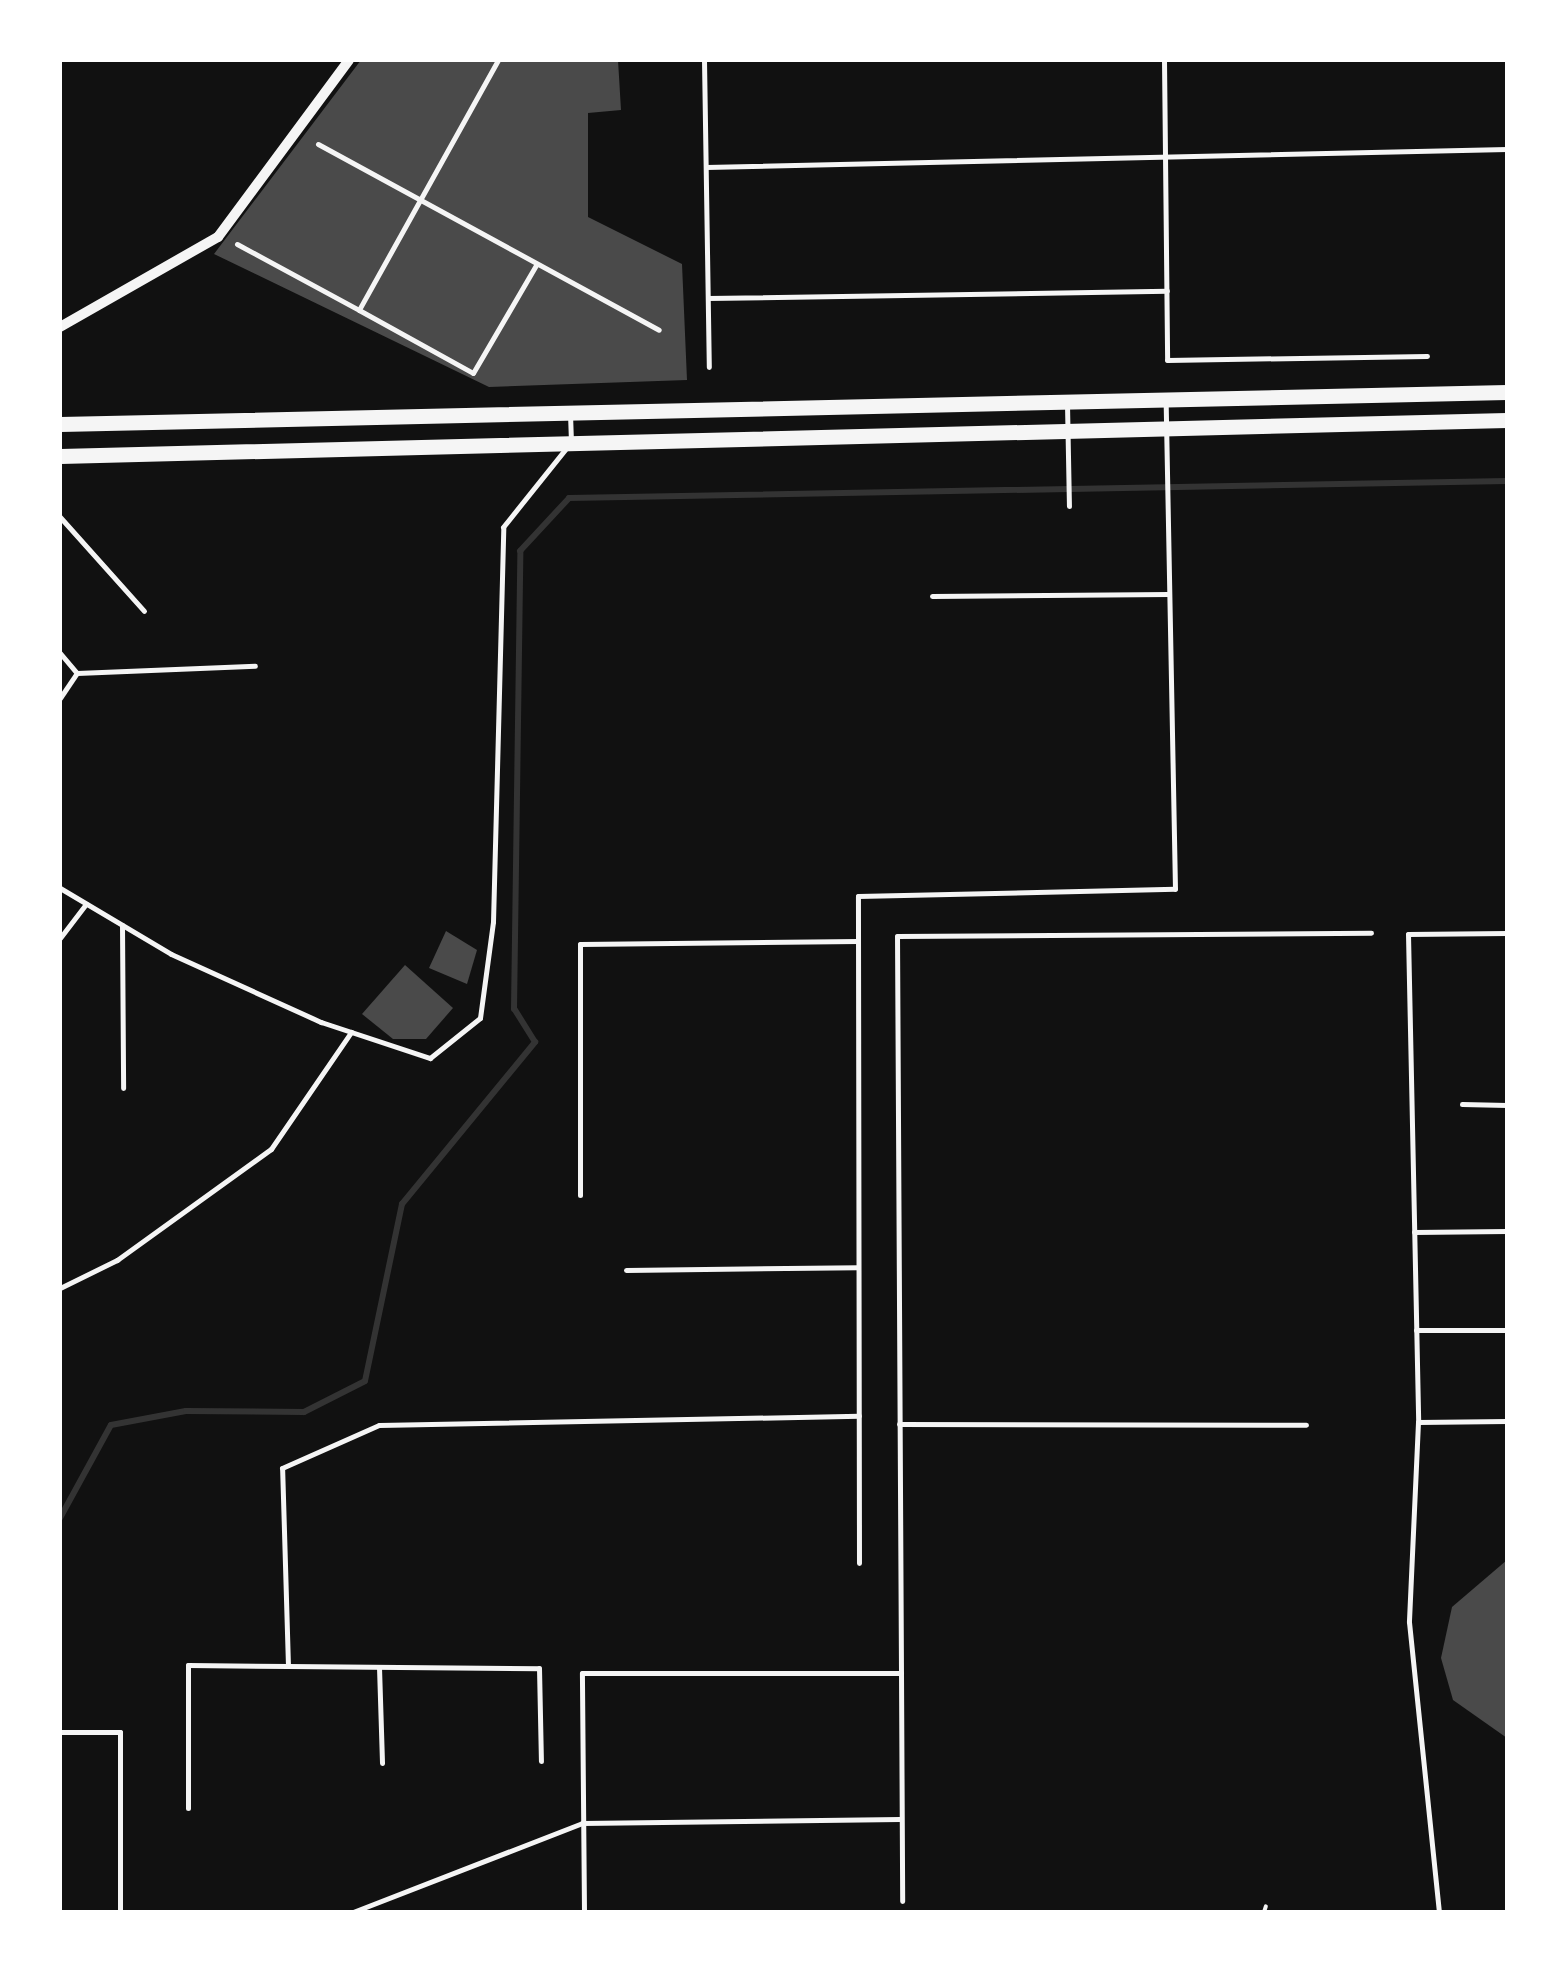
<!DOCTYPE html>
<style>
body{margin:0}
#map{position:relative;width:1567px;height:1972px;overflow:hidden;background:#111;font-family:Quicksand,sans-serif}
div>[style]{position:absolute}
[style*='--x']{left:calc(var(--x)*1px);top:calc(var(--y)*1px);width:calc(var(--w)*1px);rotate:calc(var(--a)*1deg)}
.stream>*{height:6px;margin:-3px;padding:0 3px;transform-origin:3px;border-radius:3px;background:#333}
.building>*{inset:0;background:#4a4a4a}
.path>*{height:4px;margin:-2px;padding:0 2px;transform-origin:2px;border-radius:2px;background:#f5f5f5}
.service>*{height:5px;margin:-2.5px;padding:0 2.5px;transform-origin:2.5px;border-radius:2.5px;background:#f5f5f5}
.minor>*{height:10px;margin:-5px;padding:0 5px;transform-origin:5px;border-radius:5px;background:#f5f5f5}
.primary>*{height:15px;margin:-7.5px;padding:0 7.5px;transform-origin:7.5px;border-radius:7.5px;background:#f5f5f5}
span{translate:-50% -50%;white-space:nowrap;text-align:center;line-height:1.15;-webkit-text-stroke:8px #fff;paint-order:stroke}
.frame{position:absolute;inset:0;border:62px solid #fff;pointer-events:none}
</style>
<div id="map">
<div class="stream">
<div style="--x:60;--y:1518;--w:106;--a:-61.3"></div>
<div style="--x:111;--y:1425;--w:76;--a:-10.6"></div>
<div style="--x:186;--y:1411;--w:118;--a:0.5"></div>
<div style="--x:304;--y:1412;--w:68;--a:-26.9"></div>
<div style="--x:365;--y:1381;--w:181;--a:-78.2"></div>
<div style="--x:402;--y:1204;--w:210;--a:-50.6"></div>
<div style="--x:535;--y:1042;--w:39;--a:-122"></div>
<div style="--x:514;--y:1009;--w:458;--a:-89.2"></div>
<div style="--x:520;--y:551;--w:72;--a:-47.2"></div>
<div style="--x:569;--y:498;--w:938;--a:-1.04"></div>
</div>
<div class="building">
<div style="clip-path:polygon(361px 60px,618px 60px,621px 110px,588px 113px,588px 217px,682px 264px,687px 380px,489px 387px,214px 254px)"></div>
<div style="clip-path:polygon(446px 931px,477px 950px,467px 984px,429px 968px)"></div>
<div style="clip-path:polygon(405px 965px,453px 1008px,426px 1039px,393px 1039px,362px 1014px)"></div>
<div style="clip-path:polygon(1507px 1560px,1507px 1738px,1453px 1700px,1441px 1658px,1452px 1607px)"></div>
</div>
<div class="path">
<div style="--x:1264;--y:1912;--w:6;--a:-72"></div>
</div>
<div class="service">
<div style="--x:498;--y:60;--w:286;--a:119.1"></div>
<div style="--x:359;--y:310;--w:130;--a:28.9"></div>
<div style="--x:473;--y:373;--w:125;--a:-59.7"></div>
<div style="--x:704;--y:60;--w:307;--a:89.1"></div>
<div style="--x:1164;--y:60;--w:300;--a:89.4"></div>
<div style="--x:1167;--y:360;--w:260;--a:-0.9"></div>
<div style="--x:318;--y:144;--w:388;--a:28.6"></div>
<div style="--x:706;--y:167;--w:801;--a:-1.29"></div>
<div style="--x:237;--y:244;--w:139;--a:28.4"></div>
<div style="--x:708;--y:298;--w:459;--a:-0.9"></div>
<div style="--x:1067;--y:404;--w:102;--a:88.9"></div>
<div style="--x:60;--y:517;--w:126;--a:48.2"></div>
<div style="--x:932;--y:596;--w:237;--a:-0.5"></div>
<div style="--x:60;--y:653;--w:26;--a:50"></div>
<div style="--x:77;--y:673;--w:178;--a:-2.3"></div>
<div style="--x:60;--y:698;--w:30;--a:-56"></div>
<div style="--x:60;--y:888;--w:129;--a:30.7"></div>
<div style="--x:171;--y:954;--w:165;--a:24.4"></div>
<div style="--x:321;--y:1022;--w:115;--a:18.3"></div>
<div style="--x:430;--y:1058;--w:64;--a:-38.7"></div>
<div style="--x:480;--y:1018;--w:97;--a:-82.3"></div>
<div style="--x:493;--y:922;--w:395;--a:-88.5"></div>
<div style="--x:503;--y:527;--w:109;--a:-51.3"></div>
<div style="--x:571;--y:442;--w:28;--a:-92"></div>
<div style="--x:122;--y:925;--w:163;--a:89.6"></div>
<div style="--x:1507;--y:933;--w:99;--a:179.4"></div>
<div style="--x:1408;--y:934;--w:488;--a:88.8"></div>
<div style="--x:1418;--y:1422;--w:89;--a:-0.6"></div>
<div style="--x:60;--y:938;--w:43;--a:-52.6"></div>
<div style="--x:1462;--y:1104;--w:45;--a:1.3"></div>
<div style="--x:580;--y:1195;--w:251;--a:-90"></div>
<div style="--x:580;--y:944;--w:278;--a:-0.6"></div>
<div style="--x:1414;--y:1232;--w:93;--a:-0.6"></div>
<div style="--x:626;--y:1270;--w:232;--a:-0.7"></div>
<div style="--x:60;--y:1288;--w:64;--a:-26.2"></div>
<div style="--x:117;--y:1260;--w:190;--a:-35.8"></div>
<div style="--x:271;--y:1149;--w:142;--a:-55.6"></div>
<div style="--x:1416;--y:1330;--w:91;--a:0"></div>
<div style="--x:1418;--y:1422;--w:200;--a:92.6"></div>
<div style="--x:1409;--y:1622;--w:292;--a:84.1"></div>
<div style="--x:899;--y:1424;--w:407;--a:0.1"></div>
<div style="--x:859;--y:1563;--w:667;--a:-90.09"></div>
<div style="--x:858;--y:896;--w:317;--a:-1.3"></div>
<div style="--x:1175;--y:889;--w:488;--a:-91.1"></div>
<div style="--x:288;--y:1666;--w:251;--a:0.5"></div>
<div style="--x:539;--y:1668;--w:93;--a:88.8"></div>
<div style="--x:379;--y:1667;--w:96;--a:88.2"></div>
<div style="--x:901;--y:1673;--w:228;--a:89.7"></div>
<div style="--x:60;--y:1732;--w:60;--a:0"></div>
<div style="--x:120;--y:1732;--w:180;--a:90"></div>
<div style="--x:188;--y:1808;--w:143;--a:-90"></div>
<div style="--x:188;--y:1665;--w:100;--a:0.6"></div>
<div style="--x:288;--y:1666;--w:198;--a:-91.7"></div>
<div style="--x:282;--y:1468;--w:106;--a:-23.9"></div>
<div style="--x:379;--y:1425;--w:480;--a:-1.1"></div>
<div style="--x:353;--y:1912;--w:246;--a:-21.2"></div>
<div style="--x:582;--y:1823;--w:318;--a:-0.7"></div>
<div style="--x:584;--y:1912;--w:239;--a:-90.5"></div>
<div style="--x:582;--y:1673;--w:319;--a:0"></div>
<div style="--x:901;--y:1673;--w:737;--a:-90.31"></div>
<div style="--x:897;--y:936;--w:474;--a:-0.4"></div>
</div>
<div class="minor">
<div style="--x:60;--y:327;--w:182;--a:-29.7"></div>
<div style="--x:218;--y:237;--w:220;--a:-53.5"></div>
</div>
<div class="primary">
<div style="--x:60;--y:424;--w:1447;--a:-1.27"></div>
<div style="--x:60;--y:456;--w:1447;--a:-1.43"></div>
</div>
<div class="frame"></div>
</div>
